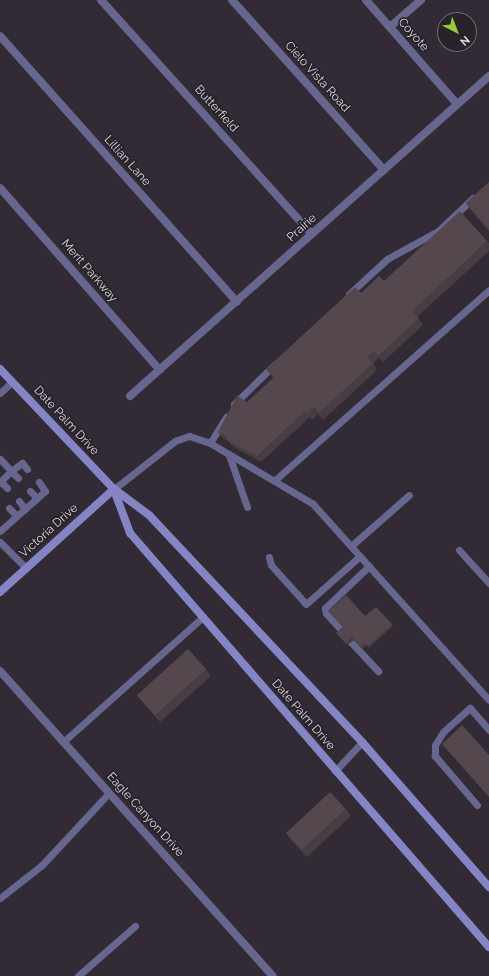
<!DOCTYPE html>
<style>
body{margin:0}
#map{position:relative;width:489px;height:976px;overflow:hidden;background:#322b35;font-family:Raleway,sans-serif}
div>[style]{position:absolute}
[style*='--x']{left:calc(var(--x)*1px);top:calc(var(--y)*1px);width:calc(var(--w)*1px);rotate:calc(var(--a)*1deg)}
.lane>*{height:7px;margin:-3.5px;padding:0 3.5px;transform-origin:3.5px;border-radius:3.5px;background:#66668e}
.street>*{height:8px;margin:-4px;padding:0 4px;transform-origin:4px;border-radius:4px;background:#66668e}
.secondary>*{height:8px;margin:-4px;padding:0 4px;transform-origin:4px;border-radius:4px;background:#8585c5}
.wall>*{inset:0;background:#483d42}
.building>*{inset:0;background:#54474d;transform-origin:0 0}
span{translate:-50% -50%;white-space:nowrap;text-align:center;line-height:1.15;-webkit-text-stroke:3.5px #28222b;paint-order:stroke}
.street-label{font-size:12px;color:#d9d5db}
.north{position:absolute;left:437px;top:12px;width:40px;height:40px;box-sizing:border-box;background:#28222b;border:1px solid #6f6a71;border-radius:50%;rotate:138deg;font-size:11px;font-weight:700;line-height:16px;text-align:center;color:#d9d5db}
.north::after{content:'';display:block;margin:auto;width:14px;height:18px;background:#94cc3c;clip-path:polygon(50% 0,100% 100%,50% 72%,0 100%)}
</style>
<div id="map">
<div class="lane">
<div style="--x:349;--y:294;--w:52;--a:-42.6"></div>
<div style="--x:387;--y:259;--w:58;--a:-28.8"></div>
<div style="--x:438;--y:231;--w:48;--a:-43.3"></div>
<div style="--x:0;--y:393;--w:16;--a:-43"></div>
<div style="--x:234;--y:404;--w:57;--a:-44.3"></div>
<div style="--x:210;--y:443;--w:31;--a:-58"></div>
<div style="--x:229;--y:455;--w:55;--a:70.9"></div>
<div style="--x:0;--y:459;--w:16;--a:47"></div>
<div style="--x:11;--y:471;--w:16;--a:135"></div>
<div style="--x:18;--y:478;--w:10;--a:-135"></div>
<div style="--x:11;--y:471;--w:14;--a:-36"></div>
<div style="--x:22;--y:463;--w:8;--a:50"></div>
<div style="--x:275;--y:480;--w:286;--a:-41.6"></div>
<div style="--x:0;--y:481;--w:10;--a:45"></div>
<div style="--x:114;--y:489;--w:78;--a:-38.2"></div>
<div style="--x:175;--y:441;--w:15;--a:-20"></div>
<div style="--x:189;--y:436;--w:22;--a:18"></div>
<div style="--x:210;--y:443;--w:120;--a:30.6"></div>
<div style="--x:313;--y:504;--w:263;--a:48.1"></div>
<div style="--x:30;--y:491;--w:10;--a:45"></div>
<div style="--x:19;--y:501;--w:10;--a:53"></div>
<div style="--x:9;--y:508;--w:11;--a:45"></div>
<div style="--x:0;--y:531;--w:60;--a:-41.6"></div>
<div style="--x:45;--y:491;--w:11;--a:-124"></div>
<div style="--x:0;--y:542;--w:37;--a:45"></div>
<div style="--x:351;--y:546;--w:77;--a:-41.3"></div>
<div style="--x:459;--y:550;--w:45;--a:47.7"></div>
<div style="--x:269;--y:557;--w:8;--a:76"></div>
<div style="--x:271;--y:565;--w:52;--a:48.1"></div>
<div style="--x:306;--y:604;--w:72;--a:-41.6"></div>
<div style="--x:342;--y:631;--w:24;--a:-132"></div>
<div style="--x:326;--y:613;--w:5;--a:-101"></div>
<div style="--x:325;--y:608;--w:61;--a:-43.7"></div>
<div style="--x:351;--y:642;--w:40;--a:47"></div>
<div style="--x:63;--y:742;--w:188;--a:-41.8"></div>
<div style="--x:335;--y:771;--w:40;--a:-47"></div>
<div style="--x:477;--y:805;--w:65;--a:-130.6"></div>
<div style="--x:435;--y:756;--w:11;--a:-90"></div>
<div style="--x:435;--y:745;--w:15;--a:-58"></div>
<div style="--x:443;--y:732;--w:36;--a:-42"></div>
<div style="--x:470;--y:708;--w:29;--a:49"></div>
<div style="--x:0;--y:898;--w:53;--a:-38.2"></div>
<div style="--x:42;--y:865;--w:98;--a:-47.1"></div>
<div style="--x:78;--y:976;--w:76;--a:-41.3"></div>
</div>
<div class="street">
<div style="--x:101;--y:0;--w:315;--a:48"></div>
<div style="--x:232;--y:0;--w:228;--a:48.2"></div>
<div style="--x:366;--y:0;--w:138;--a:48.8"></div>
<div style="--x:390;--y:27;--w:41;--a:-41.1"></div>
<div style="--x:0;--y:36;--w:356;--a:48.3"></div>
<div style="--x:0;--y:188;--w:242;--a:48.7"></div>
<div style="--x:130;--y:396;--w:481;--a:-41.7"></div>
<div style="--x:0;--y:671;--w:409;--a:48.2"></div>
</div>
<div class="secondary">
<div style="--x:0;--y:369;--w:166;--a:46.5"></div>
<div style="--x:114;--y:489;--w:44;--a:36.6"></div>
<div style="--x:149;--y:515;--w:311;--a:46.8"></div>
<div style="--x:362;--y:742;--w:193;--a:48.8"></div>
<div style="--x:114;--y:490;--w:46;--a:69.6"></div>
<div style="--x:130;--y:533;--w:548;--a:49.07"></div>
<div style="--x:0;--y:592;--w:154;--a:-42.1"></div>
</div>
<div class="wall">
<div style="clip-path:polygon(489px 182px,489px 231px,472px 212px,466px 203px)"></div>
<div style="clip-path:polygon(487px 241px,489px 243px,489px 251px,417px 317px,423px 325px,383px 362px,379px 358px,373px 363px,377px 370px,323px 420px,318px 414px,312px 420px,310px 417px,261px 462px,232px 446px,228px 441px,223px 438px,218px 432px,273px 378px,266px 369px,361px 293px,384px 281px)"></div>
<div style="clip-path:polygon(328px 611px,365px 616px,392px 624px,393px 626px,369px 648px,367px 645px,362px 649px,354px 640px,347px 645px,336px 633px,343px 627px)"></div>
<div style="clip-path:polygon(206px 669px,211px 676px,160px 722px,142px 701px,137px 695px)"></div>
<div style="clip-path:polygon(346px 809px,351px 816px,307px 857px,291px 840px,286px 833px)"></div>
</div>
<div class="building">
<div style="clip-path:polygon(489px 182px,489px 229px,466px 203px)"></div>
<div style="clip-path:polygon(460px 211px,487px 241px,412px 311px,419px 318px,378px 356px,374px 351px,367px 357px,373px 363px,319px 413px,314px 407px,307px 413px,305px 411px,257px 456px,227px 440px,228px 437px,218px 432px,237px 396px,247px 402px,274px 377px,266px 369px,355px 287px,361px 293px,379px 276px,384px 281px)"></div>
<div style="clip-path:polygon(346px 595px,365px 616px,376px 607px,392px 624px,368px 646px,365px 643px,360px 646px,352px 637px,346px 643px,336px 633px,343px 627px,328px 611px)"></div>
<div style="left:188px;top:649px;width:27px;height:69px;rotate:48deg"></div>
<div style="clip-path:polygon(462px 725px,489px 755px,489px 797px,442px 744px)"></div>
<div style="left:330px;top:792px;width:23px;height:60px;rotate:47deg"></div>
</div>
<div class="street-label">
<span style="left:413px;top:35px;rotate:49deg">Coyote</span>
<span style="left:317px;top:77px;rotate:48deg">Cielo Vista Road</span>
<span style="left:216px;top:109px;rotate:48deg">Butterfield</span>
<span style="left:127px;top:161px;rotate:48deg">Lillian Lane</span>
<span style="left:302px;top:228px;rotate:-42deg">Prairie</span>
<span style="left:89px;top:271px;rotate:49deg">Merit Parkway</span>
<span style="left:66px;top:421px;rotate:47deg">Date Palm Drive</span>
<span style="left:49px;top:531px;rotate:-42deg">Victoria Drive</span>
<span style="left:303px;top:715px;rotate:49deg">Date Palm Drive</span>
<span style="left:145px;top:815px;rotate:48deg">Eagle Canyon Drive</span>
</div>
<div class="north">N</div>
</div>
